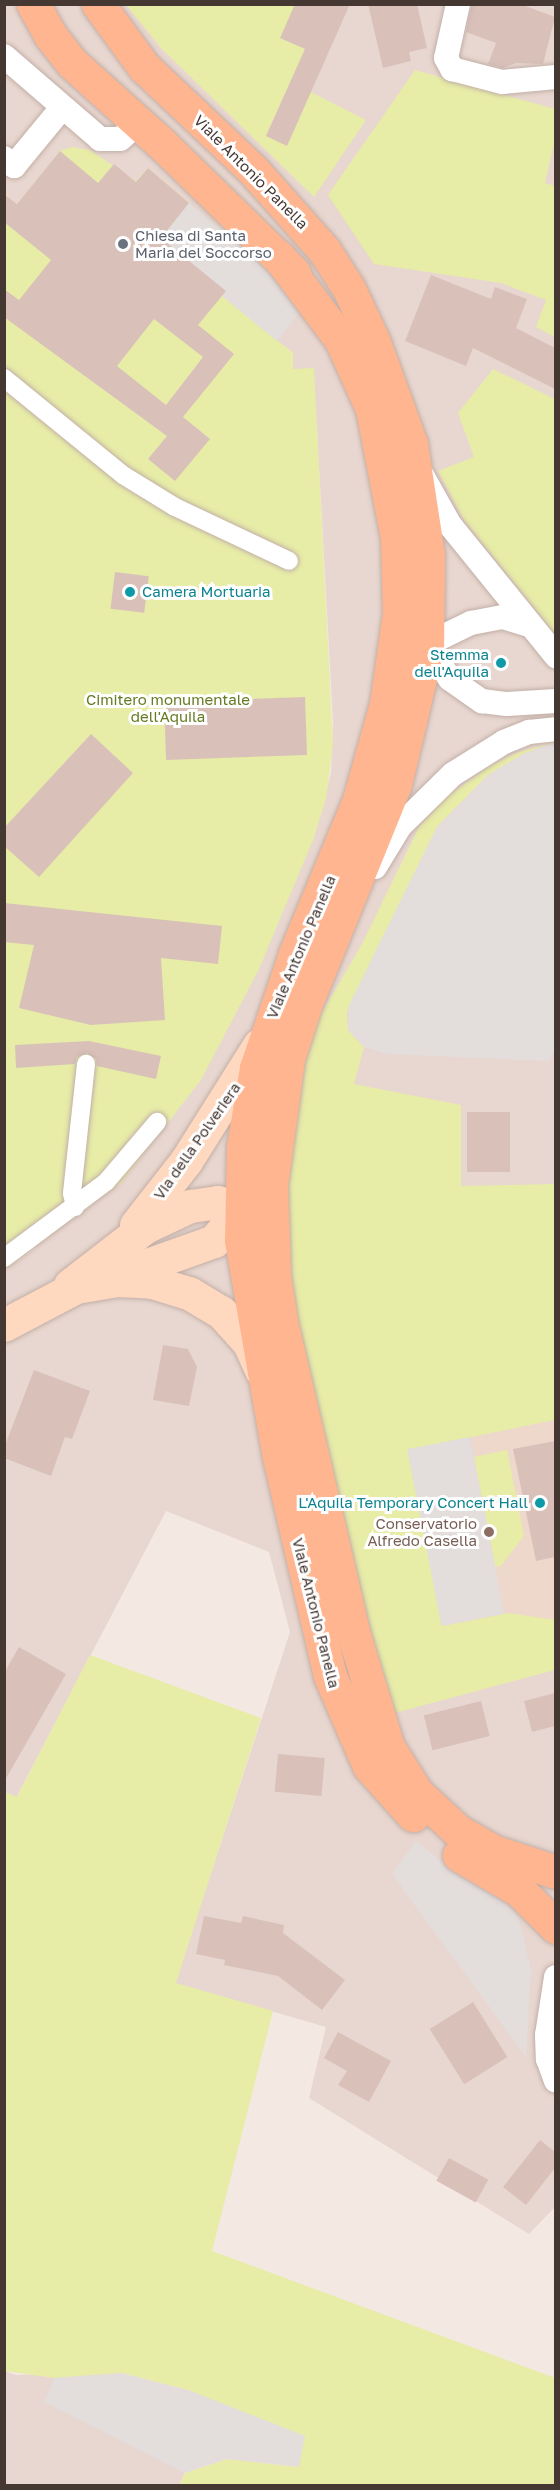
<!DOCTYPE html>
<style>
body{margin:0}
#map{position:relative;width:560px;height:2490px;overflow:hidden;background:#f3e8e2;font-family:"Golos Text",sans-serif}
div>[style]{position:absolute}
[style*='--x']{left:calc(var(--x)*1px);top:calc(var(--y)*1px);width:calc(var(--w)*1px);rotate:calc(var(--a)*1deg)}
.residential>*{inset:0;background:#e8d7d0}
.education>*{inset:0;background:#eed7cb}
.green>*{inset:0;background:#e7eca7}
.parking>*{inset:0;background:#e3dddc;transform-origin:0 0}
.building>*{inset:0;background:#d9c1ba;transform-origin:0 0}
.roads{filter:drop-shadow(0 0 2px #c2afa7) drop-shadow(0 0 2px #c2afa7)}
.pedestrian>*{height:18px;margin:-9px;padding:0 9px;transform-origin:9px;border-radius:9px;background:#fff}
.minor>*{height:24px;margin:-12px;padding:0 12px;transform-origin:12px;border-radius:12px;background:#fff}
.secondary>*{height:33px;margin:-16.5px;padding:0 16.5px;transform-origin:16.5px;border-radius:16.5px;background:#ffd8c0}
.primary>*{height:33px;margin:-16.5px;padding:0 16.5px;transform-origin:16.5px;border-radius:16.5px;background:#ffb58f}
.dots>*{width:16px;height:16px;translate:-50% -50%;box-sizing:border-box;border:3px solid #fff;border-radius:50%}
span{translate:-50% -50%;white-space:nowrap;text-align:center;line-height:1.15;-webkit-text-stroke:6px #fff;paint-order:stroke}
.street-label{font-size:15px;color:#453732}
.worship-label{font-size:15px;color:#5b616d}
.left{translate:0 -50%;text-align:left}
.culture-label{font-size:15px;color:#0d838f}
.right{translate:-100% -50%;text-align:right}
.park-label{font-size:15px;color:#657b21}
.education-label{font-size:15px;color:#785e54}
.frame{position:absolute;inset:0;border:6px solid #453732;pointer-events:none}
</style>
<div id="map">
<div class="residential">
<div style="clip-path:polygon(5px 5px,555px 5px,555px 2207px,529px 2234px,309px 2098px,326px 2027px,175px 1983px,290px 1632px,269px 1552px,166px 1511px,16px 1798px,5px 1792px,5px 1269px,35px 1249px,313px 840px,331px 773px,333px 721px,317px 429px,293px 369px,293px 353px,222px 296px,148px 168px,136px 182px,18px 205px,5px 194px)"></div>
<div style="clip-path:polygon(4px 2371px,16px 2375px,122px 2373px,185px 2473px,179px 2485px,5px 2485px)"></div>
</div>
<div class="education">
<div style="clip-path:polygon(555px 1396px,555px 1620px,508px 1613px,442px 1626px,407px 1450px,506px 1430px)"></div>
</div>
<div class="green">
<div style="clip-path:polygon(313px 4px,305px 49px,266px 136px,287px 145px,311px 92px,366px 120px,314px 197px,162px 49px,126px 5px)"></div>
<div style="clip-path:polygon(415px 70px,555px 109px,555px 140px,545px 183px,555px 186px,555px 337px,536px 327px,546px 300px,501px 283px,374px 264px,328px 195px)"></div>
<div style="clip-path:polygon(72px 147px,90px 150px,136px 181px,148px 168px,189px 203px,161px 238px,222px 296px,293px 353px,293px 369px,314px 368px,333px 745px,326px 799px,313px 840px,259px 969px,201px 1080px,121px 1183px,5px 1269px,4px 194px,17px 204px,60px 151px)"></div>
<div style="clip-path:polygon(493px 369px,555px 399px,555px 634px,464px 520px,438px 471px,474px 457px,458px 413px)"></div>
<div style="clip-path:polygon(555px 742px,523px 754px,488px 775px,437px 827px,347px 1012px,348px 1030px,364px 1047px,354px 1084px,461px 1105px,461px 1186px,556px 1184px,555px 1420px,408px 1450px,442px 1626px,509px 1613px,555px 1620px,555px 1670px,391px 1714px,299px 1334px,285px 1252px,289px 1117px,313px 1028px,362px 944px,419px 827px,446px 797px,488px 767px,519px 752px)"></div>
<div style="clip-path:polygon(507px 1450px,524px 1536px,501px 1566px,495px 1567px,474px 1457px)"></div>
<div style="clip-path:polygon(90px 1655px,261px 1718px,176px 1983px,273px 2011px,212px 2251px,555px 2378px,555px 2485px,179px 2485px,185px 2473px,227px 2459px,299px 2467px,191px 2391px,122px 2373px,54px 2378px,5px 2371px,4px 1792px,17px 1797px)"></div>
</div>
<div class="parking">
<div style="clip-path:polygon(189px 203px,262px 265px,301px 311px,277px 341px,222px 296px,161px 238px)"></div>
<div style="clip-path:polygon(555px 742px,556px 1045px,550px 1061px,387px 1054px,364px 1047px,348px 1030px,349px 1005px,437px 827px,488px 775px,523px 754px)"></div>
<div style="left:470px;top:1437px;width:180px;height:64px;rotate:79deg"></div>
<div style="clip-path:polygon(416px 1841px,450px 1868px,501px 1898px,519px 1919px,531px 1970px,526px 2057px,392px 1874px)"></div>
<div style="clip-path:polygon(122px 2373px,191px 2391px,305px 2436px,299px 2467px,227px 2459px,185px 2473px,44px 2402px,54px 2378px)"></div>
</div>
<div class="building">
<div style="clip-path:polygon(295px 4px,350px 4px,287px 146px,266px 136px,305px 49px,280px 38px)"></div>
<div style="clip-path:polygon(368px 4px,417px 4px,427px 48px,409px 52px,411px 61px,383px 68px)"></div>
<div style="clip-path:polygon(472px 4px,520px 4px,555px 17px,543px 64px,516px 63px,503px 68px,488px 64px,496px 43px,466px 32px)"></div>
<div style="clip-path:polygon(evenodd,60px 151px,98px 183px,114px 164px,136px 182px,148px 168px,189px 203px,161px 238px,226px 291px,198px 325px,234px 354px,183px 417px,210px 439px,175px 481px,148px 459px,167px 436px,4px 317px,4px 289px,19px 300px,51px 260px,4px 222px,4px 194px,17px 204px,60px 151px,154px 319px,203px 357px,166px 405px,117px 366px,154px 319px)"></div>
<div style="clip-path:polygon(431px 275px,491px 299px,495px 287px,527px 299px,516px 328px,555px 348px,555px 389px,473px 348px,466px 366px,405px 341px)"></div>
<div style="left:115px;top:572px;width:34px;height:37px;rotate:7deg"></div>
<div style="left:305px;top:697px;width:58px;height:141px;rotate:88deg"></div>
<div style="clip-path:polygon(91px 734px,133px 773px,39px 877px,4px 846px,4px 828px)"></div>
<div style="clip-path:polygon(4px 903px,222px 926px,218px 964px,161px 958px,165px 1020px,91px 1025px,19px 1008px,34px 945px,4px 942px)"></div>
<div style="clip-path:polygon(89px 1041px,161px 1056px,156px 1079px,97px 1066px,96px 1059px,87px 1053px,77px 1057px,75px 1064px,16px 1068px,15px 1045px)"></div>
<div style="left:467px;top:1112px;width:43px;height:60px"></div>
<div style="clip-path:polygon(163px 1345px,188px 1349px,197px 1367px,189px 1406px,153px 1400px)"></div>
<div style="clip-path:polygon(34px 1370px,90px 1391px,72px 1439px,65px 1437px,51px 1476px,4px 1458px,4px 1448px)"></div>
<div style="clip-path:polygon(555px 1441px,555px 1557px,536px 1561px,513px 1449px)"></div>
<div style="clip-path:polygon(19px 1647px,66px 1674px,4px 1782px,4px 1673px)"></div>
<div style="clip-path:polygon(555px 1693px,555px 1726px,532px 1732px,524px 1701px)"></div>
<div style="left:481px;top:1701px;width:36px;height:59px;rotate:76deg"></div>
<div style="left:278px;top:1754px;width:47px;height:38px;rotate:5deg"></div>
<div style="clip-path:polygon(204px 1916px,241px 1923px,243px 1916px,284px 1925px,283px 1933px,345px 1980px,322px 2010px,278px 1976px,224px 1965px,225px 1960px,196px 1954px)"></div>
<div style="left:473px;top:2002px;width:65px;height:51px;rotate:58deg"></div>
<div style="clip-path:polygon(338px 2032px,391px 2061px,369px 2102px,338px 2085px,347px 2071px,324px 2058px)"></div>
<div style="clip-path:polygon(540px 2140px,555px 2152px,555px 2168px,526px 2205px,503px 2187px)"></div>
<div style="left:449px;top:2158px;width:45px;height:26px;rotate:29deg"></div>
</div>
<div class="roads">
<div class="pedestrian">
<div style="--x:4;--y:378;--w:154;--a:39.2"></div>
<div style="--x:123;--y:475;--w:61;--a:31.6"></div>
<div style="--x:175;--y:507;--w:126;--a:25.3"></div>
<div style="--x:75;--y:1207;--w:14;--a:-102"></div>
<div style="--x:72;--y:1193;--w:130;--a:-83.8"></div>
<div style="--x:4;--y:1258;--w:127;--a:-36.7"></div>
<div style="--x:106;--y:1182;--w:79;--a:-49.6"></div>
</div>
<div class="minor">
<div style="--x:458;--y:4;--w:55;--a:102.5"></div>
<div style="--x:446;--y:58;--w:13;--a:61"></div>
<div style="--x:452;--y:69;--w:52;--a:14.6"></div>
<div style="--x:502;--y:82;--w:54;--a:-5.3"></div>
<div style="--x:4;--y:56;--w:127;--a:40.8"></div>
<div style="--x:100;--y:139;--w:20;--a:0"></div>
<div style="--x:120;--y:139;--w:25;--a:-40"></div>
<div style="--x:4;--y:158;--w:13;--a:39"></div>
<div style="--x:14;--y:166;--w:74;--a:-50.5"></div>
<div style="--x:422;--y:475;--w:57;--a:60.8"></div>
<div style="--x:450;--y:525;--w:169;--a:51"></div>
<div style="--x:423;--y:639;--w:48;--a:56"></div>
<div style="--x:450;--y:679;--w:39;--a:35"></div>
<div style="--x:482;--y:701;--w:25;--a:7"></div>
<div style="--x:507;--y:704;--w:49;--a:-3.5"></div>
<div style="--x:420;--y:657;--w:25;--a:-45"></div>
<div style="--x:438;--y:639;--w:37;--a:-26"></div>
<div style="--x:471;--y:623;--w:33;--a:-11"></div>
<div style="--x:503;--y:617;--w:28;--a:17"></div>
<div style="--x:375;--y:867;--w:48;--a:-58.6"></div>
<div style="--x:400;--y:826;--w:74;--a:-44.5"></div>
<div style="--x:453;--y:774;--w:60;--a:-32.1"></div>
<div style="--x:504;--y:742;--w:27;--a:-22"></div>
<div style="--x:529;--y:732;--w:27;--a:-6"></div>
<div style="--x:556;--y:1977;--w:59;--a:98.8"></div>
<div style="--x:547;--y:2035;--w:24;--a:88"></div>
<div style="--x:548;--y:2059;--w:23;--a:70"></div>
</div>
<div class="secondary">
<div style="--x:136;--y:1225;--w:81;--a:-52"></div>
<div style="--x:186;--y:1161;--w:137;--a:-57.8"></div>
<div style="--x:119;--y:1275;--w:101;--a:-19.7"></div>
<div style="--x:214;--y:1241;--w:57;--a:-49.9"></div>
<div style="--x:70;--y:1285;--w:95;--a:-37.7"></div>
<div style="--x:145;--y:1227;--w:50;--a:-25"></div>
<div style="--x:190;--y:1206;--w:28;--a:-8"></div>
<div style="--x:218;--y:1202;--w:15;--a:16"></div>
<div style="--x:232;--y:1206;--w:37;--a:55"></div>
<div style="--x:4;--y:1325;--w:81;--a:-27.8"></div>
<div style="--x:76;--y:1287;--w:42;--a:-9.7"></div>
<div style="--x:117;--y:1280;--w:35;--a:3"></div>
<div style="--x:152;--y:1282;--w:39;--a:17"></div>
<div style="--x:189;--y:1293;--w:37;--a:31"></div>
<div style="--x:221;--y:1312;--w:42;--a:47.9"></div>
<div style="--x:249;--y:1343;--w:30;--a:66"></div>
</div>
<div class="primary">
<div style="--x:33;--y:4;--w:35;--a:61"></div>
<div style="--x:50;--y:35;--w:36;--a:52"></div>
<div style="--x:72;--y:63;--w:122;--a:42"></div>
<div style="--x:163;--y:145;--w:183;--a:44.3"></div>
<div style="--x:98;--y:4;--w:78;--a:53.9"></div>
<div style="--x:144;--y:67;--w:149;--a:43.4"></div>
<div style="--x:252;--y:169;--w:108;--a:48.4"></div>
<div style="--x:324;--y:250;--w:46;--a:57.3"></div>
<div style="--x:349;--y:289;--w:56;--a:64.8"></div>
<div style="--x:373;--y:340;--w:111;--a:69.9"></div>
<div style="--x:411;--y:444;--w:112;--a:81.3"></div>
<div style="--x:428;--y:555;--w:94;--a:90.6"></div>
<div style="--x:427;--y:649;--w:139;--a:103.3"></div>
<div style="--x:395;--y:784;--w:240;--a:112.1"></div>
<div style="--x:305;--y:1006;--w:56;--a:107.8"></div>
<div style="--x:288;--y:1059;--w:127;--a:97.7"></div>
<div style="--x:271;--y:1185;--w:91;--a:88.1"></div>
<div style="--x:274;--y:1276;--w:47;--a:81.3"></div>
<div style="--x:281;--y:1322;--w:318;--a:76.9"></div>
<div style="--x:353;--y:1632;--w:120;--a:73.1"></div>
<div style="--x:388;--y:1747;--w:54;--a:57.8"></div>
<div style="--x:417;--y:1793;--w:56;--a:42.8"></div>
<div style="--x:458;--y:1831;--w:43;--a:29.6"></div>
<div style="--x:495;--y:1852;--w:64;--a:18.2"></div>
<div style="--x:279;--y:257;--w:104;--a:53.2"></div>
<div style="--x:341;--y:340;--w:76;--a:65.8"></div>
<div style="--x:372;--y:409;--w:131;--a:79"></div>
<div style="--x:397;--y:538;--w:75;--a:88.5"></div>
<div style="--x:399;--y:613;--w:92;--a:98.1"></div>
<div style="--x:386;--y:704;--w:100;--a:105.7"></div>
<div style="--x:359;--y:800;--w:167;--a:112.6"></div>
<div style="--x:295;--y:954;--w:120;--a:108.9"></div>
<div style="--x:256;--y:1068;--w:80;--a:99.3"></div>
<div style="--x:243;--y:1147;--w:93;--a:91.2"></div>
<div style="--x:241;--y:1240;--w:220;--a:80.1"></div>
<div style="--x:279;--y:1457;--w:225;--a:76.9"></div>
<div style="--x:330;--y:1676;--w:98;--a:66.6"></div>
<div style="--x:369;--y:1766;--w:66;--a:48.1"></div>
<div style="--x:459;--y:1855;--w:71;--a:30.5"></div>
<div style="--x:520;--y:1891;--w:51;--a:45"></div>
</div>
</div>
<div class="dots">
<div style="left:123px;top:244px;background:#6b7280"></div>
<div style="left:130px;top:592px;background:#0f9aa8"></div>
<div style="left:501px;top:663px;background:#0f9aa8"></div>
<div style="left:540px;top:1503px;background:#0f9aa8"></div>
<div style="left:489px;top:1532px;background:#8d6e63"></div>
</div>
<div class="street-label">
<span style="left:251px;top:172px;rotate:45deg">Viale Antonio Panella</span>
<span style="left:301px;top:947px;rotate:-67deg">Viale Antonio Panella</span>
<span style="left:197px;top:1141px;rotate:-55deg">Via della Polveriera</span>
<span style="left:316px;top:1613px;rotate:76deg">Viale Antonio Panella</span>
</div>
<div class="worship-label">
<span class="left" style="left:135px;top:244px">Chiesa di Santa<br>Maria del Soccorso</span>
</div>
<div class="culture-label">
<span class="left" style="left:142px;top:592px">Camera Mortuaria</span>
<span class="right" style="left:489px;top:663px">Stemma<br>dell'Aquila</span>
<span class="right" style="left:528px;top:1503px">L'Aquila Temporary Concert Hall</span>
</div>
<div class="park-label">
<span style="left:168px;top:708px">Cimitero monumentale<br>dell'Aquila</span>
</div>
<div class="education-label">
<span class="right" style="left:477px;top:1532px">Conservatorio<br>Alfredo Casella</span>
</div>
<div class="frame"></div>
</div>
